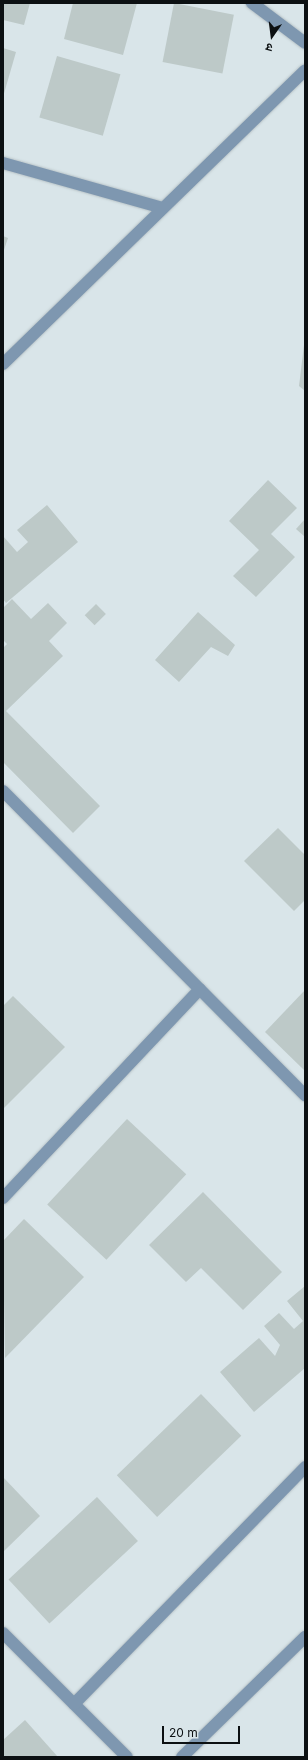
<!DOCTYPE html>
<meta charset="utf-8">
<style>
body{margin:0}
#map{position:relative;width:308px;height:1760px;overflow:hidden;background:#d9e5e9;font-family:Inter,"Noto Sans Devanagari",sans-serif}
div>[style]{position:absolute}
[style*='--x']{left:calc(var(--x)*1px);top:calc(var(--y)*1px);width:calc(var(--w)*1px);rotate:calc(var(--a)*1deg)}
.building>*{inset:0;background:#bdc9c8;transform-origin:0 0}
.roads{filter:drop-shadow(0 0 1px #b8c3c7) drop-shadow(0 0 1px #b8c3c7)}
.minor>*{height:12px;margin:-6px;padding:0 6px;transform-origin:6px;border-radius:6px;background:#7e97b0}
span{translate:-50% -50%;white-space:nowrap;text-align:center;line-height:1.15;-webkit-text-stroke:3px #d9e5e9;paint-order:stroke}
.frame{position:absolute;inset:0;border:4px solid #0c1012;pointer-events:none}
.north{position:absolute;left:252px;top:16px;width:40px;height:40px;-webkit-text-stroke:3px #d9e5e9;paint-order:stroke;rotate:194deg;font-size:11px;font-weight:700;line-height:16px;text-align:center;color:#0c1012}
.north::after{content:'';display:block;margin:auto;width:14px;height:18px;background:#0c1012;clip-path:polygon(50% 0,100% 100%,50% 72%,0 100%)}
.scale{position:absolute;left:162px;top:1726px;width:78px;height:18px;box-sizing:border-box;border:2px solid #0c1012;border-top:0;padding-left:5px;font-size:12px;line-height:14px;white-space:nowrap;color:#0c1012;-webkit-text-stroke:3px #d9e5e9;paint-order:stroke}
</style>
<div id="map">
<div class="building">
<div style="clip-path:polygon(3px 3px,30px 3px,24px 25px,3px 20px)"></div>
<div style="clip-path:polygon(73px 3px,137px 3px,123px 55px,64px 39px)"></div>
<div style="left:174px;top:3px;width:61px;height:60px;rotate:11deg"></div>
<div style="clip-path:polygon(3px 48px,16px 52px,3px 97px)"></div>
<div style="left:57px;top:56px;width:66px;height:64px;rotate:16deg"></div>
<div style="clip-path:polygon(3px 236px,8px 238px,3px 253px)"></div>
<div style="clip-path:polygon(304px 345px,305px 345px,305px 391px,299px 386px)"></div>
<div style="clip-path:polygon(268px 480px,297px 508px,271px 534px,295px 557px,256px 597px,233px 576px,259px 550px,229px 521px)"></div>
<div style="clip-path:polygon(47px 505px,78px 542px,6px 603px,3px 599px,3px 536px,17px 552px,28px 542px,17px 530px)"></div>
<div style="clip-path:polygon(305px 519px,305px 537px,296px 529px)"></div>
<div style="clip-path:polygon(12px 599px,31px 619px,48px 603px,67px 623px,49px 641px,63px 656px,6px 711px,100px 806px,73px 833px,3px 762px,3px 648px,7px 644px,3px 640px,3px 608px)"></div>
<div style="left:96px;top:604px;width:14px;height:16px;rotate:45deg"></div>
<div style="clip-path:polygon(198px 612px,235px 645px,228px 656px,211px 647px,179px 682px,155px 660px)"></div>
<div style="clip-path:polygon(278px 828px,305px 855px,305px 900px,294px 911px,244px 861px)"></div>
<div style="clip-path:polygon(305px 990px,305px 1071px,265px 1032px)"></div>
<div style="clip-path:polygon(13px 996px,65px 1047px,3px 1109px,3px 1006px)"></div>
<div style="left:127px;top:1119px;width:81px;height:117px;rotate:43deg"></div>
<div style="clip-path:polygon(203px 1192px,282px 1272px,243px 1310px,201px 1268px,186px 1282px,149px 1245px)"></div>
<div style="clip-path:polygon(24px 1219px,84px 1277px,5px 1358px,3px 1241px)"></div>
<div style="clip-path:polygon(305px 1286px,305px 1368px,254px 1412px,220px 1372px,259px 1338px,275px 1356px,280px 1345px,264px 1326px,279px 1313px,294px 1329px,303px 1321px,287px 1301px)"></div>
<div style="left:201px;top:1394px;width:58px;height:117px;rotate:46deg"></div>
<div style="clip-path:polygon(3px 1477px,40px 1516px,3px 1552px)"></div>
<div style="left:97px;top:1497px;width:60px;height:121px;rotate:47deg"></div>
<div style="clip-path:polygon(25px 1720px,58px 1757px,3px 1757px,3px 1740px)"></div>
</div>
<div class="roads">
<div class="minor">
<div style="--x:252;--y:3;--w:66;--a:37"></div>
<div style="--x:3;--y:163;--w:166;--a:15.7"></div>
<div style="--x:3;--y:364;--w:421;--a:-44.2"></div>
<div style="--x:3;--y:791;--w:429;--a:45.2"></div>
<div style="--x:3;--y:1198;--w:287;--a:-46.7"></div>
<div style="--x:3;--y:1633;--w:175;--a:45"></div>
<div style="--x:74;--y:1704;--w:331;--a:-45.7"></div>
<div style="--x:182;--y:1757;--w:172;--a:-44.3"></div>
</div>
</div>
<div class="frame"></div>
<div class="north">उ</div>
<div class="scale">20 m</div>
</div>
